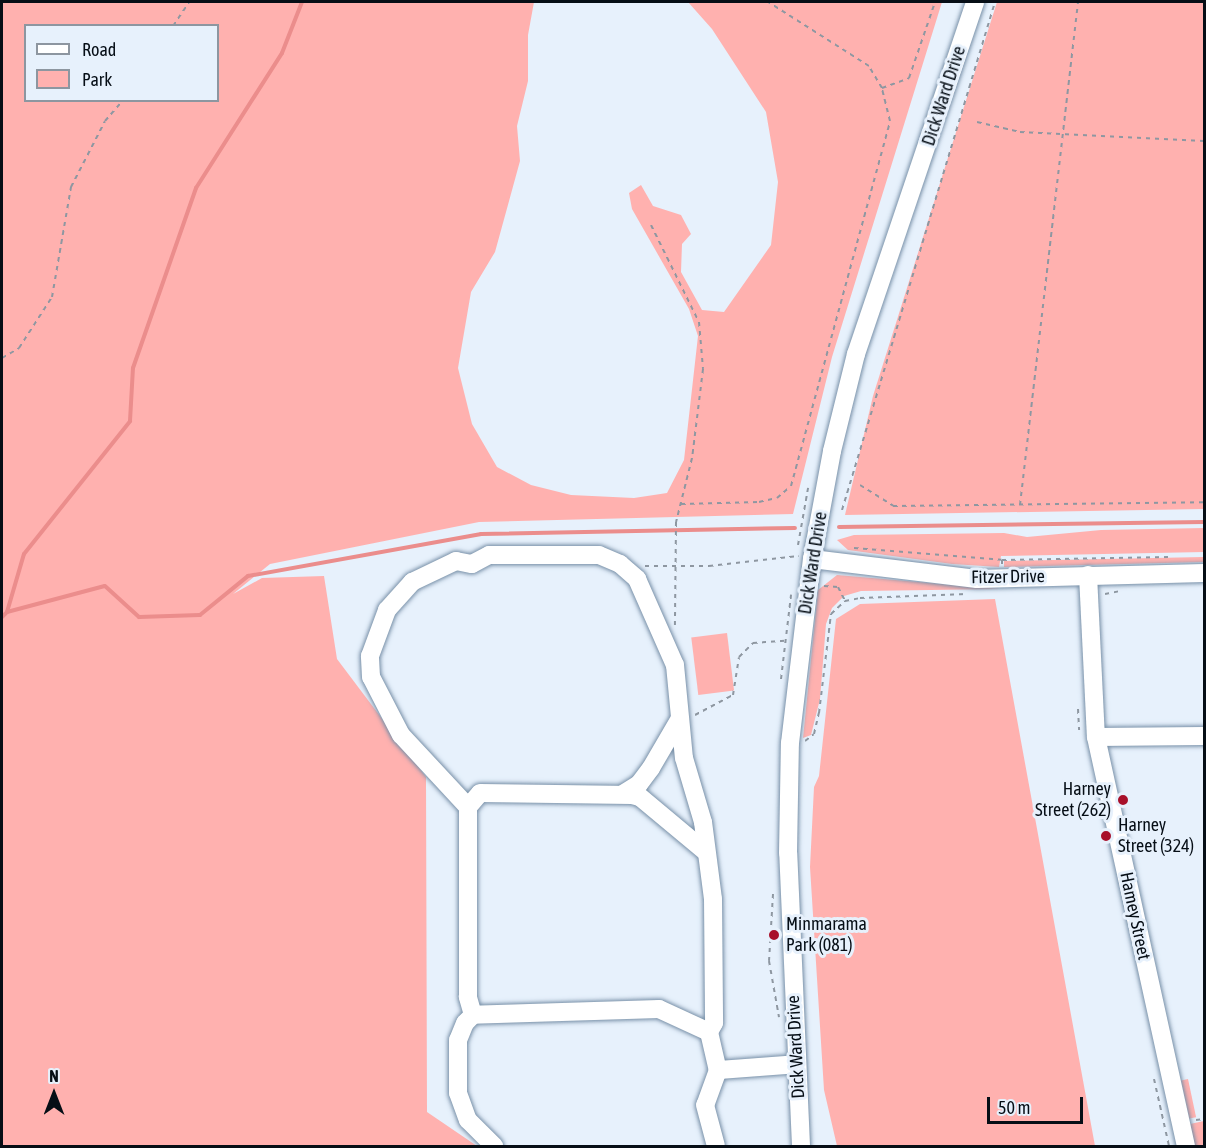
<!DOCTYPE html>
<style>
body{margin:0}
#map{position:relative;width:1206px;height:1148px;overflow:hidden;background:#e7f1fc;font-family:"Asap Condensed",sans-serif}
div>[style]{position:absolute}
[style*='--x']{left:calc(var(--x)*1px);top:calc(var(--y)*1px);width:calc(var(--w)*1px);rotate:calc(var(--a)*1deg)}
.green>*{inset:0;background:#ffb1af;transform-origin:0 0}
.stream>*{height:4px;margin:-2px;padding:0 2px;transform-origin:2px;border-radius:2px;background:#eb8d8c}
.path>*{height:2px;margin-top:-1px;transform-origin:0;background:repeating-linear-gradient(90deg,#8e97a1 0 4.5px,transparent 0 9px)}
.roads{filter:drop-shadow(0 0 2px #7890a8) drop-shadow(0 0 2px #7890a8)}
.minor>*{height:18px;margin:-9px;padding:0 9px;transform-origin:9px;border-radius:9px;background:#fff}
.dots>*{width:16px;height:16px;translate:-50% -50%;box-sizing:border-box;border:3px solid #e7f1fc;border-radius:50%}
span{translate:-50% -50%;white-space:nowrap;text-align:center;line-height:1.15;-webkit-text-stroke:6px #e7f1fc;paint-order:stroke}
.street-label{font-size:18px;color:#060e16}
.poi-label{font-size:18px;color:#060e16}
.right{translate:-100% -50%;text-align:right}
.left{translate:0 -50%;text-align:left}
.frame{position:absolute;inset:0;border:3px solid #060e16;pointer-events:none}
.legend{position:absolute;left:24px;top:24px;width:195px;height:78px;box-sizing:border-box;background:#e7f1fc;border:2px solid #8d96a0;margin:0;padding:8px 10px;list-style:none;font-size:18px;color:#060e16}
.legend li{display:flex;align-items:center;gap:12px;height:30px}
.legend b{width:30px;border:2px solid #8d96a0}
.north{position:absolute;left:24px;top:1064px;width:60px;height:60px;-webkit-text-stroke:4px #e7f1fc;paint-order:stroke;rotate:0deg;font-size:16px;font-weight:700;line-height:24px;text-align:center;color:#060e16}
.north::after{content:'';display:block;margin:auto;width:21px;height:27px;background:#060e16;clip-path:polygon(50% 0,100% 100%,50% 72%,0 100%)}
.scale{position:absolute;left:987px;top:1097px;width:96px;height:27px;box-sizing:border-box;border:3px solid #060e16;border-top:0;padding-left:8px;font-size:18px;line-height:21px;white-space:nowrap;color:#060e16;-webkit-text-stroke:4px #e7f1fc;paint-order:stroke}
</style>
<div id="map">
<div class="green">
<div style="clip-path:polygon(evenodd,2px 2px,534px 2px,528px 35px,528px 81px,517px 126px,520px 161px,495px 252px,471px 292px,458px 368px,472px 424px,497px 467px,531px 485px,571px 495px,634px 498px,667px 493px,684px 460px,698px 336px,689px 309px,632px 209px,629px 193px,641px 185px,653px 206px,681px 215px,691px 234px,682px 244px,681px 272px,702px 310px,724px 312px,771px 245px,778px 182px,766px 112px,712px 29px,688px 2px,942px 2px,832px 357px,793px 514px,479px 522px,270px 564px,233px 594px,262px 578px,324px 576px,337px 659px,426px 777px,427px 1112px,477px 1146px,2px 1146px,2px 2px,26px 26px,218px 26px,218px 100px,26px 100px,26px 26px)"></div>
<div style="clip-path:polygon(997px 2px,1204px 2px,1204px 509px,845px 515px,873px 396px)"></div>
<div style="clip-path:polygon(1204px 528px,1204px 552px,1001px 556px,999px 567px,952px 564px,848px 550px,837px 540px,854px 535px,1004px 533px,1027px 537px,1101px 530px)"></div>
<div style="clip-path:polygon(1204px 557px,1204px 562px,1004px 567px,1004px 561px)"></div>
<div style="clip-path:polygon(837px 575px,1000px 589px,861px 591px,844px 596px,832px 608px,826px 624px,820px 699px,811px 735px,803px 738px,818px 590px)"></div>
<div style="clip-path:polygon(995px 599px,1095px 1146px,837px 1146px,824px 1090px,810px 867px,814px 787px,819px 776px,836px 619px,860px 604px)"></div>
<div style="left:727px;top:633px;width:58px;height:36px;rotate:83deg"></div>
<div style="left:1188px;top:1079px;width:39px;height:7px;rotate:78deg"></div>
<div style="clip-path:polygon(1204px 1121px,1204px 1146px,1195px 1146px,1190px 1124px)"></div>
</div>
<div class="stream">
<div style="--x:839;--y:527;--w:365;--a:-0.8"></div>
<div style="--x:7;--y:612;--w:101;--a:-14.9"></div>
<div style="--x:105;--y:586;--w:46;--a:42.4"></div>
<div style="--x:139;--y:617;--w:61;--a:-1.9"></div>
<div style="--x:200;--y:615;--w:62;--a:-39.1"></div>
<div style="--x:248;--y:576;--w:237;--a:-10.2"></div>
<div style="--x:481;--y:534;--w:314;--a:-1.1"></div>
<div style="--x:2;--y:617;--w:7;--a:-45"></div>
<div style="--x:7;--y:612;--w:60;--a:-73.7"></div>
<div style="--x:24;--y:554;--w:170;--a:-51.4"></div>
<div style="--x:130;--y:421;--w:53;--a:-86.8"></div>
<div style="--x:133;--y:368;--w:191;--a:-70.7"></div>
<div style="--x:196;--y:188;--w:160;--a:-57.5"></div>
<div style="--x:282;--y:53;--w:55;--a:-68.6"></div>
</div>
<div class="path">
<div style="--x:173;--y:26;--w:29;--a:-56"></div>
<div style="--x:882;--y:88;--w:29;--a:-20"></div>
<div style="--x:909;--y:78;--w:80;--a:-71.1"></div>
<div style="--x:977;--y:122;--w:44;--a:13.1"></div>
<div style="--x:1020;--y:132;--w:184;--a:2.8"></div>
<div style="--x:651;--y:225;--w:108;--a:63.7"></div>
<div style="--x:699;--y:322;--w:47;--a:85.1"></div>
<div style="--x:703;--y:369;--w:90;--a:97"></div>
<div style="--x:692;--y:458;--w:66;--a:104"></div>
<div style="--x:676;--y:522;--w:103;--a:90.6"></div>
<div style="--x:2;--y:358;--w:20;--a:-30"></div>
<div style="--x:19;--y:348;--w:61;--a:-57.1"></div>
<div style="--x:52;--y:297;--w:112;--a:-80.2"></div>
<div style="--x:71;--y:187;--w:74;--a:-62.7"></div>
<div style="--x:105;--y:121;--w:28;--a:-49"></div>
<div style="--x:860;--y:485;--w:39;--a:32"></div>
<div style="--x:893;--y:506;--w:311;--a:-0.7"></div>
<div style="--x:681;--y:504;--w:78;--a:-1.5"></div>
<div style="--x:759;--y:502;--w:18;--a:-13"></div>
<div style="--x:777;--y:498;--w:18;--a:-41"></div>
<div style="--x:791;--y:486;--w:378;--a:-74.8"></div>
<div style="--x:890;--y:121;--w:34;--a:-104"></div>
<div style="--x:882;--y:88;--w:26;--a:-121"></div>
<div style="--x:869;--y:66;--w:120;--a:-147.6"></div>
<div style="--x:1020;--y:505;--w:506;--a:-83.42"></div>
<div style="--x:842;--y:510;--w:531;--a:-73.24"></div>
<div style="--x:798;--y:545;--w:58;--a:-80"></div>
<div style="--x:854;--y:548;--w:148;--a:4.6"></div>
<div style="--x:1002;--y:564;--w:4;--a:-90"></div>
<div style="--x:1002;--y:560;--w:167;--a:-1"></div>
<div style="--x:645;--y:566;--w:64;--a:0"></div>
<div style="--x:709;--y:566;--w:90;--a:-6.4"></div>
<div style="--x:824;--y:586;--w:14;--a:4"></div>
<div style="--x:838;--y:587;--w:16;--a:63"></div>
<div style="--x:1105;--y:594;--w:15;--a:-11"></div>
<div style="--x:781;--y:679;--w:85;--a:-83.2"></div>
<div style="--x:1078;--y:709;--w:21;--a:87"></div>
<div style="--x:695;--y:715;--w:43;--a:-27.8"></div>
<div style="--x:733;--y:695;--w:38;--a:-81"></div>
<div style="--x:739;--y:657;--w:20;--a:-45"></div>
<div style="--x:753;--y:643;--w:32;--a:-4"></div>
<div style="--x:805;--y:741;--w:11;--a:-38"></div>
<div style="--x:814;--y:734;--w:22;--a:-77"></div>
<div style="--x:819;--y:713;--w:100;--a:-83.1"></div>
<div style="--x:831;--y:614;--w:19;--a:-43"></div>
<div style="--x:845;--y:601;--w:15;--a:-11"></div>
<div style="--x:860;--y:598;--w:107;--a:-2.1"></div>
<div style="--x:773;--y:894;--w:67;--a:93.4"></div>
<div style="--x:769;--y:961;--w:57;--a:79.9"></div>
<div style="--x:1154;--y:1079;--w:69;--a:77.4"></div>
<div style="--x:1196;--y:1120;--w:8;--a:-7"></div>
</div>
<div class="roads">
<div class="minor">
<div style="--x:812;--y:559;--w:166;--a:6.9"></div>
<div style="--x:977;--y:579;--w:227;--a:-1.5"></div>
<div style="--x:1088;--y:575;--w:162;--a:87.2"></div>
<div style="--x:1096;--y:737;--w:419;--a:77.6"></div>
<div style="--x:1096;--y:737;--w:108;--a:-0.5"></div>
<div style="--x:623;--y:794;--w:19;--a:-32"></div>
<div style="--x:639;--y:784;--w:20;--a:-53"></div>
<div style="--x:651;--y:768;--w:56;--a:-59.7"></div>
<div style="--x:468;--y:807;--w:98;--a:-132.9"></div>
<div style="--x:401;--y:735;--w:65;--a:-117.3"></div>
<div style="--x:371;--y:677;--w:21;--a:-93"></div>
<div style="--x:370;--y:656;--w:49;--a:-69.7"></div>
<div style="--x:387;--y:610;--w:38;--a:-48"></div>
<div style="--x:412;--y:582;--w:49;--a:-25.5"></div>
<div style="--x:456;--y:561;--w:16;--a:11"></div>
<div style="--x:472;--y:564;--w:19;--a:-28"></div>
<div style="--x:489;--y:555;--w:110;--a:0"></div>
<div style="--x:599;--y:555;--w:23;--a:23"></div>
<div style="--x:620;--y:564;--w:23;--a:41"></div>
<div style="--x:637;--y:579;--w:94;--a:66.2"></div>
<div style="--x:675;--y:665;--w:93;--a:84.5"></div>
<div style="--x:684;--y:758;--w:67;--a:73.5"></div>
<div style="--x:703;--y:822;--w:78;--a:82.6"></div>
<div style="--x:713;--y:899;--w:124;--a:89.5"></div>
<div style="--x:714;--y:1023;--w:10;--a:119"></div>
<div style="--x:709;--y:1032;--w:55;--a:-155.3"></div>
<div style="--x:659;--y:1009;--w:186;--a:178.2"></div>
<div style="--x:473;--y:1015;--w:11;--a:135"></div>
<div style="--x:465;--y:1023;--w:18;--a:112"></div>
<div style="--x:458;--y:1040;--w:53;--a:90"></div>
<div style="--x:458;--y:1093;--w:29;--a:70"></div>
<div style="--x:468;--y:1120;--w:37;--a:45"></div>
<div style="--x:473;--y:1015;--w:19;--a:-106"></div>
<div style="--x:468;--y:997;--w:190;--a:-90"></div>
<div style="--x:468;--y:807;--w:18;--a:-49"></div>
<div style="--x:480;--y:793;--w:152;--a:0.8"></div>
<div style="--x:632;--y:795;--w:8;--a:14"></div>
<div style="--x:640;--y:797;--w:86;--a:39.8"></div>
<div style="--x:709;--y:1032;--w:39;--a:77"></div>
<div style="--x:718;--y:1070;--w:37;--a:110"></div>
<div style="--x:705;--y:1105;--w:42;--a:75"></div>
<div style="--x:718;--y:1070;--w:79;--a:-4.3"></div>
<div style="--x:801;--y:1146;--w:293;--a:-92.5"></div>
<div style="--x:788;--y:853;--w:110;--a:-89"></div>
<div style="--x:790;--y:743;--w:185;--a:-83.2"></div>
<div style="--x:812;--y:559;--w:110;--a:-79.5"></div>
<div style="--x:832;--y:451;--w:100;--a:-76.1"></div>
<div style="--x:856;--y:354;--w:372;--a:-71.3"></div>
</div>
</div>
<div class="dots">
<div style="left:1123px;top:800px;background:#a8102a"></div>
<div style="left:1106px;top:836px;background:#a8102a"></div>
<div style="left:774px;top:935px;background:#a8102a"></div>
</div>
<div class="street-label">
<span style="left:944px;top:96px;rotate:-72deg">Dick Ward Drive</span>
<span style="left:813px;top:563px;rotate:-81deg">Dick Ward Drive</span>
<span style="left:1008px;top:577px;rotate:-1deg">Fitzer Drive</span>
<span style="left:1135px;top:916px;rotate:78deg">Hamey Street</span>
<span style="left:796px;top:1047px;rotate:-93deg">Dick Ward Drive</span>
</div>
<div class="poi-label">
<span class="right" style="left:1111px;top:800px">Harney<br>Street (262)</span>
<span class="left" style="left:1118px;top:836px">Harney<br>Street (324)</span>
<span class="left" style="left:786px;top:935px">Minmarama<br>Park (081)</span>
</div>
<div class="frame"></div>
<ul class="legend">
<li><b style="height:8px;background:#fff"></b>Road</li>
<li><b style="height:16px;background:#ffb1af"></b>Park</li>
</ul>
<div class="north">N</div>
<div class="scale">50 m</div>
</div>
